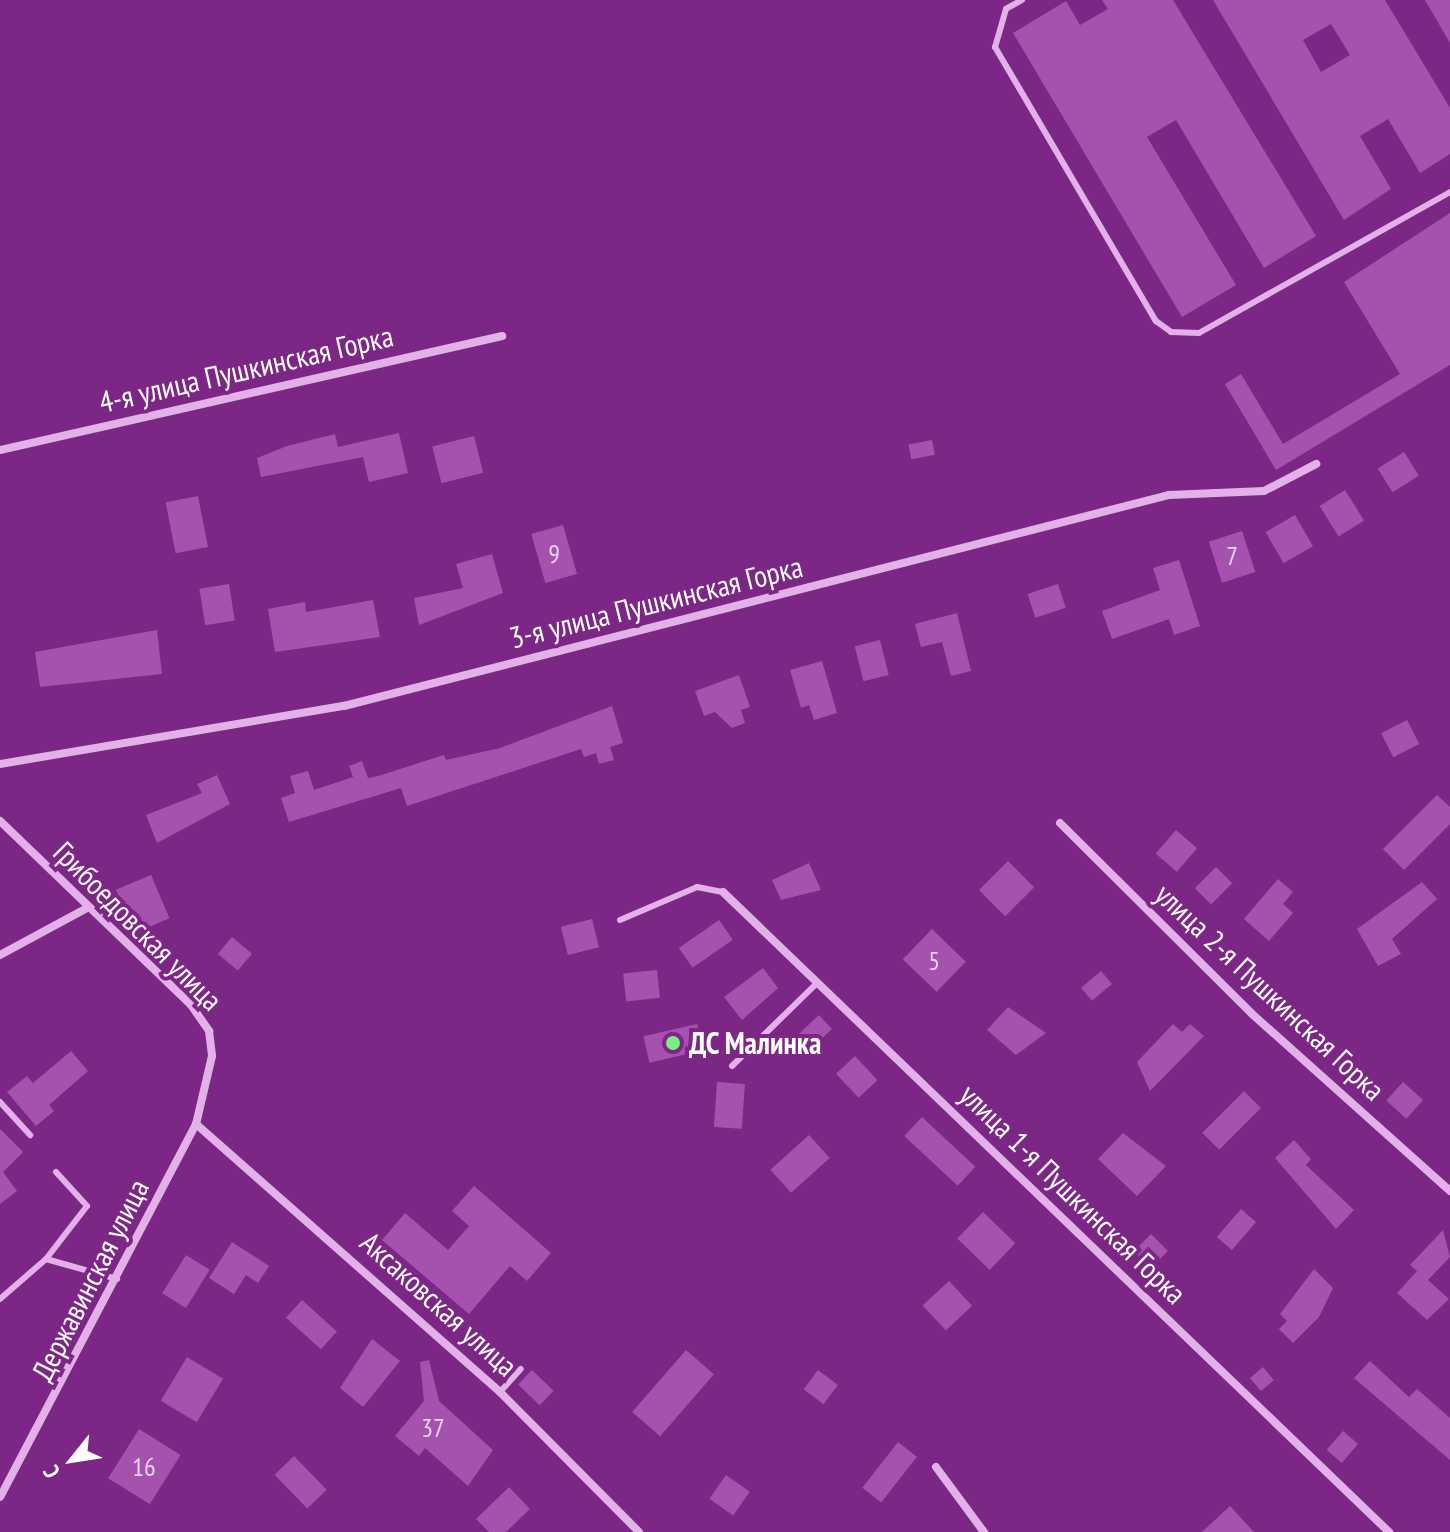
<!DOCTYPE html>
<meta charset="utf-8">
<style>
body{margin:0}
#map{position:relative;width:1450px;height:1532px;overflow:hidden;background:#7c2686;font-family:"PT Sans Narrow",sans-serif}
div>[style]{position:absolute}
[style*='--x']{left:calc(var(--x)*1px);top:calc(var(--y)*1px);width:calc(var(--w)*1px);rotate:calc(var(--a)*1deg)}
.building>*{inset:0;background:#a552af;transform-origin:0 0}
.lane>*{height:6px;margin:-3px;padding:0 3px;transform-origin:3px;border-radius:3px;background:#e1b1e8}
.street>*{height:8px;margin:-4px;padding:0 4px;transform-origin:4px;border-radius:4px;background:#e1b1e8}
.dots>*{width:22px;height:22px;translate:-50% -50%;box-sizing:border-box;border:4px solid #7c2686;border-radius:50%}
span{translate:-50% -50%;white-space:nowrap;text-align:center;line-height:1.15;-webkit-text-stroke:8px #7c2686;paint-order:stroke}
.number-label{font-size:26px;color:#e8d4eb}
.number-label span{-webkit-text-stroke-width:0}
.street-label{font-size:30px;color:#fff}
.poi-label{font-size:30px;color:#fff;font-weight:700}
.left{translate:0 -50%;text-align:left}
.north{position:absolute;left:32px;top:1420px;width:80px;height:80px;-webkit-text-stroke:6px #7c2686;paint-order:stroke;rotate:240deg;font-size:22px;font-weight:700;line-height:32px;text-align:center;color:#fff}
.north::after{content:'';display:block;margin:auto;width:28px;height:36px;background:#fff;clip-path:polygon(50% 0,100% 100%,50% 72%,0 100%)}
</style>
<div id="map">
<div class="building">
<div style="clip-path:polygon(1102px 0,1173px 0,1316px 236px,1264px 268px,1176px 120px,1147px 137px,1236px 285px,1182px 317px,1013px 33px,1066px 1px,1080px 25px,1108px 9px)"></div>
<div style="clip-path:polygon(evenodd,1213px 0,1385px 0,1450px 108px,1450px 154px,1420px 173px,1388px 119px,1360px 136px,1391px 189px,1344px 220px,1213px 0,1331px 24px,1350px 55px,1321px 72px,1303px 40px,1331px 24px)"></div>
<div style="clip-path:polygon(1425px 0,1450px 0,1450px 43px)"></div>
<div style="clip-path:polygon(1450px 213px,1450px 365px,1276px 470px,1225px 384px,1241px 374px,1283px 444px,1400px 374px,1344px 282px)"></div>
<div style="clip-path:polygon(399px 433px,408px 473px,369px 482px,363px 457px,261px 477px,257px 458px,287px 446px,335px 434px,338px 447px)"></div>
<div style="left:474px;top:436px;width:38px;height:43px;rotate:76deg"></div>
<div style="left:932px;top:440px;width:15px;height:24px;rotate:79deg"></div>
<div style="left:1404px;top:452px;width:28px;height:31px;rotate:58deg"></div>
<div style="left:1345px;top:490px;width:36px;height:30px;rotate:58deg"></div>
<div style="left:198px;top:496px;width:52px;height:33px;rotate:79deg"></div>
<div style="left:1295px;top:515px;width:36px;height:34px;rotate:60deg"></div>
<div style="left:563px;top:525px;width:51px;height:33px;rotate:74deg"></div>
<div style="left:1242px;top:531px;width:43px;height:35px;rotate:72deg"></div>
<div style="clip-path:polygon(492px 554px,503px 593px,419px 625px,414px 598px,463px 588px,456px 564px)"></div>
<div style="clip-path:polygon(1179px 560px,1200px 626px,1174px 635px,1169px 619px,1112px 639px,1102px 611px,1160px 590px,1153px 568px)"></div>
<div style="left:229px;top:584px;width:37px;height:30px;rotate:81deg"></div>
<div style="left:1058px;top:584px;width:25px;height:32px;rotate:72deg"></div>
<div style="clip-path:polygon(373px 600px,380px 637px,275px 652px,268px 609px,305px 602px,306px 612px)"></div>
<div style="clip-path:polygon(957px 613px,971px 671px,951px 676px,942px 642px,921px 647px,915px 624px)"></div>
<div style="clip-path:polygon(157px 630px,162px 674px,40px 687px,35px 652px)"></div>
<div style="left:880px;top:640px;width:36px;height:26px;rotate:76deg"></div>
<div style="clip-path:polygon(822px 661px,837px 713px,814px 720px,809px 705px,801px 708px,790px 670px)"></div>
<div style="clip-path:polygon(739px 675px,750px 707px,741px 710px,745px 723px,732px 728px,715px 712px,704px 716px,695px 691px)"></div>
<div style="clip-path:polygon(612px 706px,623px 743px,610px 747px,614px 760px,599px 764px,596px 753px,584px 757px,581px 749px,407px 806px,401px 788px,289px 822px,281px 798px,295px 793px,290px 776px,308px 771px,314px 790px,353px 777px,349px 766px,362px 761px,368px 778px,378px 776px,444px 755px,446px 760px,500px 748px)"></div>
<div style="left:1407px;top:720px;width:27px;height:29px;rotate:63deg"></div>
<div style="clip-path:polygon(217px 775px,230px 804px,157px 843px,146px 815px,202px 793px,197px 784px)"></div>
<div style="clip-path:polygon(1437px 795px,1450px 807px,1450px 824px,1404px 870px,1383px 849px)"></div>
<div style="left:1176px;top:830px;width:28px;height:31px;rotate:41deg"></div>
<div style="left:1008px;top:861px;width:37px;height:41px;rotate:45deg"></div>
<div style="clip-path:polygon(809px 863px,821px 890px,781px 900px,772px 880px)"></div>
<div style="left:1216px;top:867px;width:23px;height:30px;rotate:45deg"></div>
<div style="left:151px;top:875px;width:47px;height:38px;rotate:67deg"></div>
<div style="clip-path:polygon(1278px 879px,1293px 892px,1283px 904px,1293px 913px,1269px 941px,1244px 919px)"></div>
<div style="clip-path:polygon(1422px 882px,1437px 899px,1392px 939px,1401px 954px,1378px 966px,1357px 929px)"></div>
<div style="left:592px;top:919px;width:29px;height:32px;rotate:76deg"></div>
<div style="left:719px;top:920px;width:24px;height:49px;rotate:55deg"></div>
<div style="left:932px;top:929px;width:47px;height:42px;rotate:44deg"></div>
<div style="left:232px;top:937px;width:26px;height:22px;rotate:40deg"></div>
<div style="clip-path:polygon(763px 968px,778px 988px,742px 1020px,724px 997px)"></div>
<div style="left:657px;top:970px;width:28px;height:34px;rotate:84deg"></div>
<div style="left:1101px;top:971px;width:17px;height:26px;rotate:50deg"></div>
<div style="clip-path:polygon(1008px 1007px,1046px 1033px,1016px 1055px,987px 1030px)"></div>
<div style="left:819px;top:1015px;width:19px;height:31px;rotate:47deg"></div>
<div style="left:697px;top:1024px;width:27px;height:55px;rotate:77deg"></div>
<div style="clip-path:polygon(1173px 1024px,1182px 1032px,1190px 1024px,1204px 1036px,1150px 1091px,1137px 1062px)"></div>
<div style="clip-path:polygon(71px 1051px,88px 1071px,49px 1105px,54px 1111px,36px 1126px,7px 1092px,27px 1076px,33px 1083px)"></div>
<div style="left:855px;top:1056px;width:33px;height:26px;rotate:47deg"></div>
<div style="left:717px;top:1082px;width:28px;height:45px;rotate:4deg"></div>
<div style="left:1403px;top:1082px;width:27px;height:25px;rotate:42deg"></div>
<div style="left:1244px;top:1091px;width:24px;height:59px;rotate:45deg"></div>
<div style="left:922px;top:1117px;width:73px;height:26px;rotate:43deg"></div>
<div style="clip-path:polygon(0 1129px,23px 1152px,3px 1172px,17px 1191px,0 1204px)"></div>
<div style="clip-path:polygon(1123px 1133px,1166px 1166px,1137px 1196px,1098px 1159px)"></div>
<div style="left:809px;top:1135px;width:31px;height:52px;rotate:48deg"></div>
<div style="clip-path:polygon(1294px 1140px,1311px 1159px,1306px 1165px,1354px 1210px,1336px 1229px,1275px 1158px)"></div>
<div style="clip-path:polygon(474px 1186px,551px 1253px,527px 1281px,510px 1266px,469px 1314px,382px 1240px,405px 1213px,448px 1250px,469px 1226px,452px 1211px)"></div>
<div style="left:1241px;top:1209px;width:20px;height:37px;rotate:41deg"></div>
<div style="left:983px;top:1212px;width:45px;height:37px;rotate:44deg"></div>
<div style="clip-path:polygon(1443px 1230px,1450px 1257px,1428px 1280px,1449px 1299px,1427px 1320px,1397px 1293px,1417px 1271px,1410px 1265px)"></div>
<div style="left:1151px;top:1234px;width:24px;height:24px;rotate:45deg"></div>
<div style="clip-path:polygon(232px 1242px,269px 1266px,258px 1283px,246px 1275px,234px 1294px,209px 1278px)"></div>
<div style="left:186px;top:1255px;width:28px;height:45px;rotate:32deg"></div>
<div style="clip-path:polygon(1314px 1269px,1333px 1288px,1319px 1317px,1293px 1343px,1279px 1329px,1287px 1321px,1280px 1314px)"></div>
<div style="left:949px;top:1281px;width:34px;height:36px;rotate:47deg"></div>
<div style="left:302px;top:1300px;width:47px;height:24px;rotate:42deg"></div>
<div style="clip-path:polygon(372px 1339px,400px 1361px,363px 1407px,340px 1388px)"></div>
<div style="left:686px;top:1350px;width:37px;height:82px;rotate:41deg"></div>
<div style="left:187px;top:1357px;width:42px;height:51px;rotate:31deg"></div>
<div style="clip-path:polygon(429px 1360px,439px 1401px,493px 1450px,468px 1486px,425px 1448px,419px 1456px,395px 1436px,424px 1401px,420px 1362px)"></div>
<div style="clip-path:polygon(1370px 1361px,1409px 1397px,1417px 1389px,1450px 1418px,1450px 1460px,1354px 1378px)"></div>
<div style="left:1263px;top:1367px;width:17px;height:17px;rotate:50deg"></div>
<div style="left:532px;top:1370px;width:30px;height:20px;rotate:44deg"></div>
<div style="left:818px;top:1370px;width:25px;height:24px;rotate:37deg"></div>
<div style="left:139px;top:1429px;width:49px;height:58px;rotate:32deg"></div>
<div style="left:1343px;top:1431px;width:20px;height:25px;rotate:41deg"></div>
<div style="left:898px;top:1442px;width:24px;height:58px;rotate:38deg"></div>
<div style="left:294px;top:1456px;width:47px;height:27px;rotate:46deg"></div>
<div style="left:726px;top:1475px;width:29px;height:29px;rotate:35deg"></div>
<div style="clip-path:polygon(509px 1487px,530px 1509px,506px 1532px,489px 1532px,476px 1519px)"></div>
<div style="clip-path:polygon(1230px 1506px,1254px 1532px,1202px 1532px)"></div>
</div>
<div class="lane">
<div style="--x:1022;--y:0;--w:18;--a:151"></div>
<div style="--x:1006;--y:9;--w:40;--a:106"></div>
<div style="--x:995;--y:47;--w:318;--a:59.6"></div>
<div style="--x:1156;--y:321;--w:19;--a:36"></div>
<div style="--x:1171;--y:332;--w:28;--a:2"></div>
<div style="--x:1199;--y:333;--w:288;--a:-29.3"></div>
<div style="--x:620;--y:920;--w:84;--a:-23.2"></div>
<div style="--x:697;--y:887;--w:26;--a:11"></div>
<div style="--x:732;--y:1066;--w:119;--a:-44.3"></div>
<div style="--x:0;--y:1102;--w:45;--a:47.7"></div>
<div style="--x:56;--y:1172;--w:46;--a:47.6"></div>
<div style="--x:87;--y:1206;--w:67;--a:127.7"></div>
<div style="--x:46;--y:1259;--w:74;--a:15.7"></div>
<div style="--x:0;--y:1299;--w:61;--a:-41"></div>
<div style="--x:500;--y:1392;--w:31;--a:-48"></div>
</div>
<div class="street">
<div style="--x:0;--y:450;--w:515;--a:-12.79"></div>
<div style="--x:0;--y:764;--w:349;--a:-9.6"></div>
<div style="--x:344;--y:706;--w:852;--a:-14.35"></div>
<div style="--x:1169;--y:495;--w:95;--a:-2.4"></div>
<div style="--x:1264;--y:491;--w:59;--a:-27.4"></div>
<div style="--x:0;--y:821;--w:265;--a:43.9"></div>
<div style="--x:191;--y:1005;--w:32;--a:55"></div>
<div style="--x:209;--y:1031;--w:25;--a:83"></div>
<div style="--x:212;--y:1056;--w:70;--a:103.2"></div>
<div style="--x:196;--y:1124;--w:421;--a:117.7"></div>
<div style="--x:1060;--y:823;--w:269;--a:44.8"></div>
<div style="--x:1251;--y:1013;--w:267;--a:41.8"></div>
<div style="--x:723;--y:892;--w:924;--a:43.86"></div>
<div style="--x:0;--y:955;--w:99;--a:-28.4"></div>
<div style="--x:196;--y:1124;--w:405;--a:41.4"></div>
<div style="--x:500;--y:1392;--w:197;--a:45.2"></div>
<div style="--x:936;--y:1467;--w:81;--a:53.6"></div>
</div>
<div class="dots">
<div style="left:673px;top:1043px;background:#76f17b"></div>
</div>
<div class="number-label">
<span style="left:554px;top:554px">9</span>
<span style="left:1232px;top:556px">7</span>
<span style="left:934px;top:961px">5</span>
<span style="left:433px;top:1428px">37</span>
<span style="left:144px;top:1467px">16</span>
</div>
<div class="street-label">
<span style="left:246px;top:369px;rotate:-13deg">4-я улица Пушкинская Горка</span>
<span style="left:656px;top:602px;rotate:-14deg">3-я улица Пушкинская Горка</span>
<span style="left:138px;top:926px;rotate:45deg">Грибоедовская улица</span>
<span style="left:1270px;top:992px;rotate:43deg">улица 2-я Пушкинская Горка</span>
<span style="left:1073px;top:1194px;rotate:44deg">улица 1-я Пушкинская Горка</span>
<span style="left:90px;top:1280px;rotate:-63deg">Державинская улица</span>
<span style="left:439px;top:1304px;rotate:42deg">Аксаковская улица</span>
</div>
<div class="poi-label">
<span class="left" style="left:689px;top:1043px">ДС Малинка</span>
</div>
<div class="north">С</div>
</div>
